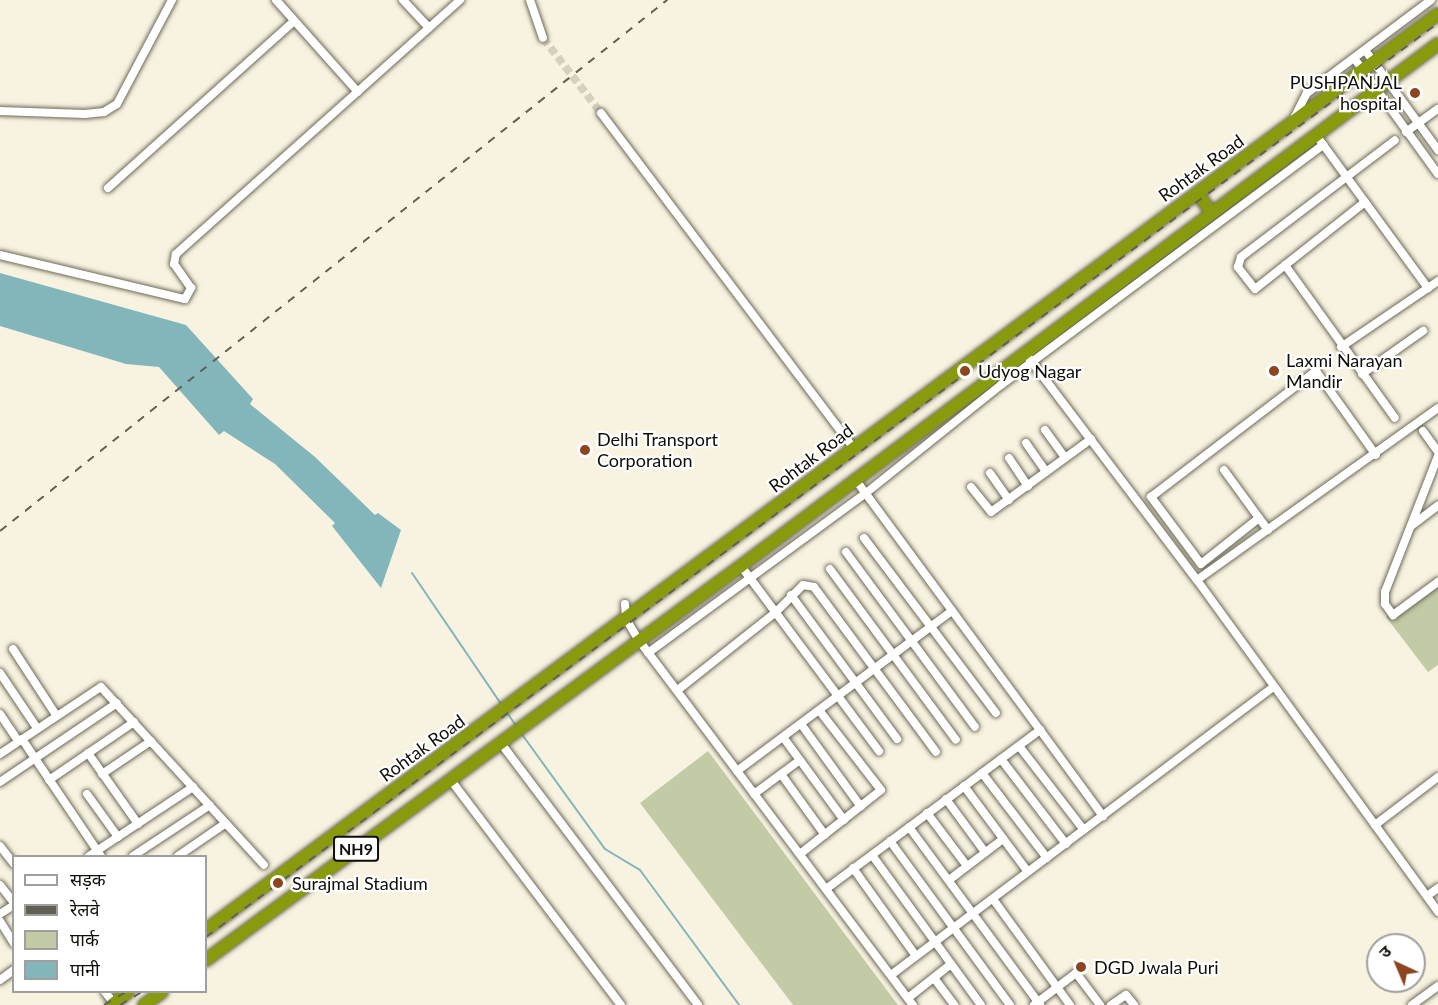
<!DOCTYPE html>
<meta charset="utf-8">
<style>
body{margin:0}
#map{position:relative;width:1438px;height:1005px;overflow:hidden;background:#f8f3e1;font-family:Lato,"Noto Sans Devanagari",sans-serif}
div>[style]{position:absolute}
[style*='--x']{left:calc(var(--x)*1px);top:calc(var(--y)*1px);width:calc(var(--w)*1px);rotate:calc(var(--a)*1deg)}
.green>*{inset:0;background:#c2cba6}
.water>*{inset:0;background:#82b6bb}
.stream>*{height:2px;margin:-1px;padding:0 1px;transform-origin:1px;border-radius:1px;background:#82b6bb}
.minor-tunnel>*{height:8px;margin-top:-4px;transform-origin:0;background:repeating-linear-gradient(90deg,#d5d1c0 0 8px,transparent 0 12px)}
.roads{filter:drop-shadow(0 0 2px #6e6a59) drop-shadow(0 0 2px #6e6a59)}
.minor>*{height:8px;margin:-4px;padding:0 4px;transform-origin:4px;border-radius:4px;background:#fff}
.highway>*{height:12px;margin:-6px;padding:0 6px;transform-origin:6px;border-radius:6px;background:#889b0e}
.rail>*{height:2px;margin-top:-1px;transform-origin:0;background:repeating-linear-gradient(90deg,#625f55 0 8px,transparent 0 16px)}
.dots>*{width:16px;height:16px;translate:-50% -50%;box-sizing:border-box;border:3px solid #fff;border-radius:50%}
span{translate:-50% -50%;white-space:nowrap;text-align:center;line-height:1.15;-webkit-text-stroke:4.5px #fff;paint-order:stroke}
.shield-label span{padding:2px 4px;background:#fff;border:2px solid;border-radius:4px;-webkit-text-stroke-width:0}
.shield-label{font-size:16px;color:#100e08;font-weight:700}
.poi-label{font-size:18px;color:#100e08}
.right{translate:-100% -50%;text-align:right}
.left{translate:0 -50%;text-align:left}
.street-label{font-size:18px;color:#100e08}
.legend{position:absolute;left:12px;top:855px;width:195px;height:138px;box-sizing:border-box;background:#fff;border:2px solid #9f9f9c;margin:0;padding:8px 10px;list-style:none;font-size:18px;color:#100e08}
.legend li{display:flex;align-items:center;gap:12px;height:30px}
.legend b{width:30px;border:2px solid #9f9f9c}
.north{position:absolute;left:1366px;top:933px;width:60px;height:60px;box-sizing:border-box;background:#fff;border:2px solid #9f9f9c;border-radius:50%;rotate:316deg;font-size:16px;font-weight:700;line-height:24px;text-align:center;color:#100e08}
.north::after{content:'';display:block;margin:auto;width:21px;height:27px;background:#8b451f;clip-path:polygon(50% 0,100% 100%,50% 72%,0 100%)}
</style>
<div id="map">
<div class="green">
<div style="clip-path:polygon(1438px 579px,1438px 665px,1428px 672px,1386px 617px)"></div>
<div style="clip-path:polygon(708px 751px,898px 1005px,793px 1005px,640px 803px)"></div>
</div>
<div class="water">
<div style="clip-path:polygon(0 273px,186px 325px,253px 399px,250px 404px,315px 457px,375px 515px,378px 513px,401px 530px,381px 588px,332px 526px,335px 523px,275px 464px,224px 431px,219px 435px,159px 367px,126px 364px,0 326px)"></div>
</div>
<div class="stream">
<div style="--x:412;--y:573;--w:158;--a:55.8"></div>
<div style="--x:506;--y:711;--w:18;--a:56"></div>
<div style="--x:521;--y:733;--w:143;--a:54.1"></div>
<div style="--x:605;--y:849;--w:41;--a:31"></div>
<div style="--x:640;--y:870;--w:167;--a:53.7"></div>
</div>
<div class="minor-tunnel">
<div style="--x:543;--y:38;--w:95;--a:52.3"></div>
</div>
<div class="roads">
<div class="minor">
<div style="--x:276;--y:0;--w:123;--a:48.3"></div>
<div style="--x:403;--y:0;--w:38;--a:47"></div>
<div style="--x:530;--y:0;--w:40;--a:71.1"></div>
<div style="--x:1365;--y:50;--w:124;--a:53.9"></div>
<div style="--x:1354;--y:58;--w:143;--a:54.1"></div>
<div style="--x:0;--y:111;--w:85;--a:2"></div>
<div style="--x:85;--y:114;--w:19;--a:-6"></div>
<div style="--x:104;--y:112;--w:15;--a:-32"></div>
<div style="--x:117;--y:104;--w:118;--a:-62.1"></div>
<div style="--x:601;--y:113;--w:421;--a:53"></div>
<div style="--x:1291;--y:124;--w:35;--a:-63"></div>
<div style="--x:1307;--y:93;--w:155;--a:-36.9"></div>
<div style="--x:1406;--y:132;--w:39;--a:-36"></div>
<div style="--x:1316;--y:135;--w:190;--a:53.8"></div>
<div style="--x:108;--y:188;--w:250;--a:-41.9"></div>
<div style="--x:1365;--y:202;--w:140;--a:141.7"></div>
<div style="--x:1255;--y:289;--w:28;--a:-128"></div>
<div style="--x:1238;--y:267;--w:10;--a:-73"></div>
<div style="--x:1241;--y:257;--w:193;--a:-37.2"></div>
<div style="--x:0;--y:255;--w:190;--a:13.4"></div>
<div style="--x:185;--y:299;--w:13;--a:-61"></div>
<div style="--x:191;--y:288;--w:29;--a:-125"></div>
<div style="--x:174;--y:264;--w:10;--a:-79"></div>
<div style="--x:176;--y:254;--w:381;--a:-41.8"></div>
<div style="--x:1285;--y:265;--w:188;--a:54.3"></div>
<div style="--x:1341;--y:347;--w:117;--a:-34.2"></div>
<div style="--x:1029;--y:358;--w:278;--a:52.9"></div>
<div style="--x:1197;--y:580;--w:410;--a:54"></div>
<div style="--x:1362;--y:374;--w:75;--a:-35.2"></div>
<div style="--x:1045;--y:430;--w:34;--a:54"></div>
<div style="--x:1423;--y:431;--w:26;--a:54"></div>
<div style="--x:1026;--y:443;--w:35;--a:55"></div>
<div style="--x:1438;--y:456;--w:146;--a:111.3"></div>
<div style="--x:1385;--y:592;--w:12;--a:90"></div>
<div style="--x:1385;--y:604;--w:14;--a:54"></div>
<div style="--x:1393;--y:615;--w:56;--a:-36.3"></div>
<div style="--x:1009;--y:458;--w:34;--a:56"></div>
<div style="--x:1224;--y:470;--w:59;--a:53.9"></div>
<div style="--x:990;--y:473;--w:33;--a:55"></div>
<div style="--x:971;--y:487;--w:32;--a:51"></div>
<div style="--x:991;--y:512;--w:124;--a:-36.1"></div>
<div style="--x:1411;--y:526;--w:34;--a:-37"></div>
<div style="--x:1268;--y:530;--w:15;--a:-127"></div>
<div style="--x:1259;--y:518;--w:74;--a:141.6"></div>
<div style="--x:1201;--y:564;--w:84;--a:-126.7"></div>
<div style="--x:1151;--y:497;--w:208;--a:-37.4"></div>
<div style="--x:1316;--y:371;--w:103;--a:54.5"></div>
<div style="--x:864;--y:538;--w:219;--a:53"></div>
<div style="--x:846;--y:552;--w:217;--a:53.6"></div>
<div style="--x:741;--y:566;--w:231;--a:53.3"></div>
<div style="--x:830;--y:569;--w:212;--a:53.6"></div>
<div style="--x:1197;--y:580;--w:296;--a:-35.5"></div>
<div style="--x:791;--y:595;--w:179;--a:53.6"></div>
<div style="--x:625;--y:604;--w:15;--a:86"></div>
<div style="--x:626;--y:619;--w:23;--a:59"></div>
<div style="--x:638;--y:639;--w:458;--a:53.1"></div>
<div style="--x:13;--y:649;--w:79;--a:56.9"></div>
<div style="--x:648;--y:653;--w:270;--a:-36.3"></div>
<div style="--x:866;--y:493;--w:173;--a:-38.7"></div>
<div style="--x:1001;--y:385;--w:402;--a:-36.7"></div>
<div style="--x:0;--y:673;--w:66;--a:56.1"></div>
<div style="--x:679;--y:689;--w:124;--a:-38.4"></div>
<div style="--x:776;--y:612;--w:38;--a:-45"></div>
<div style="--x:803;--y:585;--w:11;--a:10"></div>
<div style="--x:814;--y:587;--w:205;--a:53.5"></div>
<div style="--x:0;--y:714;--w:32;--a:56"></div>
<div style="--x:801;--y:724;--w:102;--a:54.1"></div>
<div style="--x:1040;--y:730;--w:107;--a:53.8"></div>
<div style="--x:783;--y:737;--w:103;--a:53.7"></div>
<div style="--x:22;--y:739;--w:141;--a:56"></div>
<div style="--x:500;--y:742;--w:329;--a:53"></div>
<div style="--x:1019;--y:746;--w:106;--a:52.3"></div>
<div style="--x:88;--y:753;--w:87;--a:54.8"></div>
<div style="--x:0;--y:754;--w:121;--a:-33.6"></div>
<div style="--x:101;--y:687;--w:241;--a:47.5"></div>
<div style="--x:1001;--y:759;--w:107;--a:52.6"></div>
<div style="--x:737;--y:771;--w:268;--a:-36.7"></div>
<div style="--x:982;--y:773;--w:107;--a:52.6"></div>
<div style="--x:102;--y:774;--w:59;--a:-34"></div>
<div style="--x:781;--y:774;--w:75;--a:54.2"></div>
<div style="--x:450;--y:779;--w:283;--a:52.9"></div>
<div style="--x:49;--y:780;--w:103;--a:-34.3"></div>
<div style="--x:0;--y:782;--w:141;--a:-34"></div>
<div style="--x:964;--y:786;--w:107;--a:53.3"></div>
<div style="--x:87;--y:794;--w:53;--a:54.2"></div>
<div style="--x:754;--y:794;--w:57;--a:-36.5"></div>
<div style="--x:946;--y:799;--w:66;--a:53.7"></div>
<div style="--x:927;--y:813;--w:66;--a:53"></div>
<div style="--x:1375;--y:825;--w:79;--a:-37.3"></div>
<div style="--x:909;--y:827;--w:221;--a:53.6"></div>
<div style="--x:890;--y:841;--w:203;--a:53.8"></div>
<div style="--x:0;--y:846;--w:23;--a:52"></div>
<div style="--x:800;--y:854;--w:103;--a:-38.3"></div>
<div style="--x:881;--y:790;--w:101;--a:-127.8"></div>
<div style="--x:872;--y:855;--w:185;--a:54"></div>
<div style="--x:89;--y:856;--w:125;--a:-33.6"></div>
<div style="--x:133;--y:856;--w:92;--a:-33.5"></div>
<div style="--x:178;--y:856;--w:58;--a:-34.5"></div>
<div style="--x:853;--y:868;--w:108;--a:54.4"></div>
<div style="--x:949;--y:880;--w:68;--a:-37.2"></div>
<div style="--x:0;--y:885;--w:23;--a:52"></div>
<div style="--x:826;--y:889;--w:267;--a:-36.6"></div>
<div style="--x:1040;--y:730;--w:310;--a:-126.4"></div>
<div style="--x:1427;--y:896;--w:14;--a:-36"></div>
<div style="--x:993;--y:899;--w:131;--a:54"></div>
<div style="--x:0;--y:914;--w:17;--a:-33"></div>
<div style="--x:0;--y:921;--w:26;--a:58"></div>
<div style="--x:891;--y:975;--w:478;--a:-37"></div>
<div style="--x:934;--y:978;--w:34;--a:53"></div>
<div style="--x:0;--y:980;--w:17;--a:-36"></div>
<div style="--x:105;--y:992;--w:14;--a:51"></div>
<div style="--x:908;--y:998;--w:55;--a:-38.3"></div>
<div style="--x:1034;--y:1005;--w:53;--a:-37.3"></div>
<div style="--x:1076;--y:973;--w:40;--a:53"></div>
<div style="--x:1111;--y:1005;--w:18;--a:-34"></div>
<div style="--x:1126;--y:995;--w:13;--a:51"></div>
<div style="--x:1412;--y:1005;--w:32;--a:-36"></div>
</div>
<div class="highway">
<div style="--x:1198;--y:194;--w:24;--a:54"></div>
<div style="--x:206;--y:930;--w:1535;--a:-36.63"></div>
<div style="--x:206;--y:960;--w:664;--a:-36.37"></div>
<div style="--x:741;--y:566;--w:871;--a:-36.83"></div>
<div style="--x:112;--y:1005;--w:21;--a:-39"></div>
<div style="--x:144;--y:1005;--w:22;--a:-36"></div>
</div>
</div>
<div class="rail">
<div style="--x:0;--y:531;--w:853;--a:-38.52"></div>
<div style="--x:206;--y:937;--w:1534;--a:-36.57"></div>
<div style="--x:104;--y:1005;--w:26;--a:-31"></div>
<div style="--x:120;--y:1005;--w:26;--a:-31"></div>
</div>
<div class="dots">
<div style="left:1415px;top:93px;background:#8b451f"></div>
<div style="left:965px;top:371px;background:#8b451f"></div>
<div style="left:1274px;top:371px;background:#8b451f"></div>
<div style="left:585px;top:450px;background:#8b451f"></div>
<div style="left:278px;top:883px;background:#8b451f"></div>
<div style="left:1081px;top:967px;background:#8b451f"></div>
</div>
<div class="shield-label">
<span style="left:356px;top:849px">NH9</span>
</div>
<div class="poi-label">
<span class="right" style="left:1402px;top:93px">PUSHPANJAL<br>hospital</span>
<span class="left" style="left:1286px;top:371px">Laxmi Narayan<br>Mandir</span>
<span class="left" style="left:978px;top:371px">Udyog Nagar</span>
<span class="left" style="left:597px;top:450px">Delhi Transport<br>Corporation</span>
<span class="left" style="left:292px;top:883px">Surajmal Stadium</span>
<span class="left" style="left:1094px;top:967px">DGD Jwala Puri</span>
</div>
<div class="street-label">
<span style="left:1201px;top:168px;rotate:-36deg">Rohtak Road</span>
<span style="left:811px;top:458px;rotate:-37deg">Rohtak Road</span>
<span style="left:422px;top:748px;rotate:-36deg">Rohtak Road</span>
</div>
<ul class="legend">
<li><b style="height:8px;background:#fff"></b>सड़क</li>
<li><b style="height:8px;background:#625f55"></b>रेलवे</li>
<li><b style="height:16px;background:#c2cba6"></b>पार्क</li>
<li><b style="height:16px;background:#82b6bb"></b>पानी</li>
</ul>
<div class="north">उ</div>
</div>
